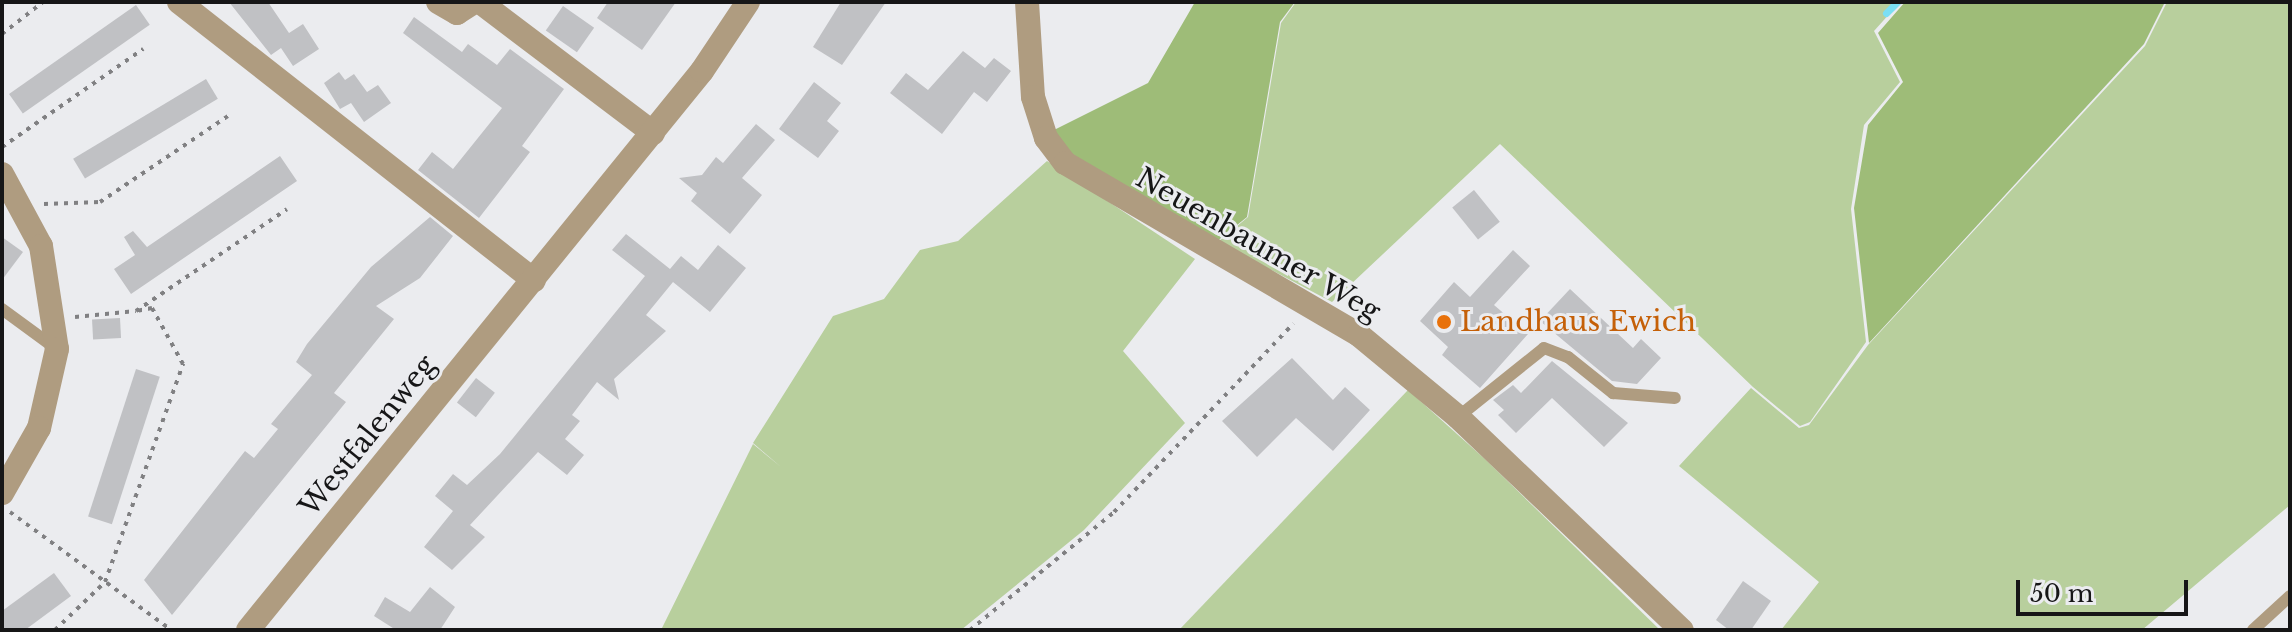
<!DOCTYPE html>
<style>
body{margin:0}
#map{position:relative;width:2292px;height:632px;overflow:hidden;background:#ebecef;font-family:"Libre Baskerville",serif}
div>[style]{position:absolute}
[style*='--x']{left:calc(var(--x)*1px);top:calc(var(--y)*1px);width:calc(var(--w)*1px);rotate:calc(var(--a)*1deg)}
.green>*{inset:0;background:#b8cf9d}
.forest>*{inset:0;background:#9ebc78}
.stream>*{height:7px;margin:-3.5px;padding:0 3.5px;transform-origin:3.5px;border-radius:3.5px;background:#7bdff4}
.building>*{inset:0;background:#c0c1c4;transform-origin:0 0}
.path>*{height:4px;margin-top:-2px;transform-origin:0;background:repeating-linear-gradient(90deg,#808082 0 4px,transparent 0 10px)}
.lane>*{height:12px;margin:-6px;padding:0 6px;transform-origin:6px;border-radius:6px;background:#af9c80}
.street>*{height:24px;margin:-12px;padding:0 12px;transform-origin:12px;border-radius:12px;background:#af9c80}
.dots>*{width:22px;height:22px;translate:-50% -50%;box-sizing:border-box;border:4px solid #ebecef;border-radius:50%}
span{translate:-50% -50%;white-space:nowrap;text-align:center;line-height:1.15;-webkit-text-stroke:6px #ebecef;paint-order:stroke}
.street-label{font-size:28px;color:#161617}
.food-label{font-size:28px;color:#c56008}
.left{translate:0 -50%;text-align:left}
.frame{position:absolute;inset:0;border:4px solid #161617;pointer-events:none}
.scale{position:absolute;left:2016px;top:580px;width:172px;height:36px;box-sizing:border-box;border:4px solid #161617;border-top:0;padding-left:10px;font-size:24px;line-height:28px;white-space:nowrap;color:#161617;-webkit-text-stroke:6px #ebecef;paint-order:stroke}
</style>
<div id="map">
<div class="green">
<div style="clip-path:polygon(1296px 2px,1900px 2px,1874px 31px,1900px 82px,1864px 125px,1851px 209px,1866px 342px,1810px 422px,1800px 426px,1753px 387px,1500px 144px,1332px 302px,1218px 242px,1248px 217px,1281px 23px)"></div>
<div style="clip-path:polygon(2167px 2px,2290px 2px,2290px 505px,2142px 630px,1781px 630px,1819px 582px,1679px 466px,1751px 388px,1799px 428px,1809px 425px,1868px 345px,2145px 46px)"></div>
<div style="clip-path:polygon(1047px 161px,1195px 259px,1123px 351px,1185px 423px,1084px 530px,961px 630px,661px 630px,753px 444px,781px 467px,753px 443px,833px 316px,884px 299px,920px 250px,958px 241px)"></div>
<div style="clip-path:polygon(1408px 390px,1486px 460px,1660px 630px,1179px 630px)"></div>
</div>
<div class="forest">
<div style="clip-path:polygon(1195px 2px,1295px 2px,1280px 22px,1247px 217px,1216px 242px,1072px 157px,1054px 130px,1148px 83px)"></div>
<div style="clip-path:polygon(1905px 2px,2165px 2px,2144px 44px,1869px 343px,1854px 208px,1868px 125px,1903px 82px,1878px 33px)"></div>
</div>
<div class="stream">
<div style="--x:1886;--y:13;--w:16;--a:-45"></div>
</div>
<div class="building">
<div style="clip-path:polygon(229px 2px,268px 2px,289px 33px,303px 24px,319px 49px,293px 66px,281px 48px,271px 55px)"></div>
<div style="clip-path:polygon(608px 2px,676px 2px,642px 50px,597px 18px)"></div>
<div style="clip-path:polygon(841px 2px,886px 2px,842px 65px,813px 47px)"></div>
<div style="left:136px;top:5px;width:24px;height:155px;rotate:55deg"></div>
<div style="left:563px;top:6px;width:38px;height:30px;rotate:35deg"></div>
<div style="clip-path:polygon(414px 17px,462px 52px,468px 44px,497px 65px,510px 49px,564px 89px,522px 146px,530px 152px,479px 218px,418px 170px,432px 152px,453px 169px,502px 108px,403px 33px)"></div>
<div style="clip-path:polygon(963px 51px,985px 68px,994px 58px,1011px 71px,987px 102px,974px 92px,942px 134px,890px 93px,906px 73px,928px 90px)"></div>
<div style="clip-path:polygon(339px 72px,345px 80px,354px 74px,367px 92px,378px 85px,391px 103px,364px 122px,351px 103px,340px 109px,324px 83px)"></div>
<div style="left:206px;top:79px;width:23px;height:155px;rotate:59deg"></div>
<div style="clip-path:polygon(814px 82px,841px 103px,827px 121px,839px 131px,818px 158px,779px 129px)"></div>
<div style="clip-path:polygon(756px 124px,775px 140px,742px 178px,762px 195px,730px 234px,691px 201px,697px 193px,679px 178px,702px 175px,716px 157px,723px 163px)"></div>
<div style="clip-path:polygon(280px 156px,297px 181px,131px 294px,114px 269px,135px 255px,124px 237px,133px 231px,147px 247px)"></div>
<div style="left:1474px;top:190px;width:41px;height:28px;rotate:51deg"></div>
<div style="clip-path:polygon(430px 217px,453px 236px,420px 278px,376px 306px,394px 319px,334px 393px,346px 402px,172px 615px,144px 580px,245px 451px,254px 458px,278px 429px,271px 424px,312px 375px,296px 362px,307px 344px,371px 267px)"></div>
<div style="clip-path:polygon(626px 234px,670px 269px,681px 256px,698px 270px,718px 245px,746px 268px,710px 312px,673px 282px,646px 315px,666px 331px,614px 379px,619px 400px,597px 382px,572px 415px,580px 421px,565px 439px,584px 455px,567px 475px,538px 452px,470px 525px,485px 537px,452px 570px,424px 547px,453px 511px,435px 496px,453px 474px,467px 485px,500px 454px,645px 276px,612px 250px)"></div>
<div style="clip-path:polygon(2px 237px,23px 252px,2px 280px)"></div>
<div style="clip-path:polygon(1513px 250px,1530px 266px,1494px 305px,1528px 334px,1480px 388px,1442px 355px,1448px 347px,1420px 321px,1454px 282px,1470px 297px)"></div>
<div style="clip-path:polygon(1570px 289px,1633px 348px,1641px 339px,1661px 358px,1637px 384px,1612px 381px,1540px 321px)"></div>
<div style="left:120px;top:318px;width:20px;height:28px;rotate:87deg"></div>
<div style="clip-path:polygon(1292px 358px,1333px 400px,1345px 387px,1370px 410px,1333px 451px,1296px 418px,1257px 457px,1222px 421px)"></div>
<div style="clip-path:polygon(1552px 361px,1628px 423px,1604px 447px,1552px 398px,1516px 433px,1498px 415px,1504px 410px,1493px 400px,1513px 385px,1521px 393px)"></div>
<div style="left:136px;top:369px;width:25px;height:155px;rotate:18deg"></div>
<div style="left:476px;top:378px;width:24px;height:31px;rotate:38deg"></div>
<div style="clip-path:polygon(54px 573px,71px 596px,25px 630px,2px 630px,2px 611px)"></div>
<div style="clip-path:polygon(1743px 581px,1771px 601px,1751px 630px,1729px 630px,1716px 620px)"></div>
<div style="clip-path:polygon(430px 587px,455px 607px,440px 630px,396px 630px,374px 616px,385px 597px,410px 612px)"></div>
</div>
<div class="path">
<div style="--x:2;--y:34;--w:52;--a:-38"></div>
<div style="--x:2;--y:147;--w:172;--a:-34.8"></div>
<div style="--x:44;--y:204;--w:56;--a:-2"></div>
<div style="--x:100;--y:202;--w:154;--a:-33.9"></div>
<div style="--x:75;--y:317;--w:61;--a:-5.6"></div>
<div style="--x:136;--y:311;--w:182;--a:-34"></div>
<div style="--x:10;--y:512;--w:200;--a:36.2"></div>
<div style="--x:55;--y:630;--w:69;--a:-43.8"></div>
<div style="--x:105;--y:582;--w:232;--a:-70.3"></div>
<div style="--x:183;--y:364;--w:64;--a:-119"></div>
<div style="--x:152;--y:308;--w:16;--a:169"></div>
<div style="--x:970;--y:630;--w:186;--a:-39.3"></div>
<div style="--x:1114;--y:512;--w:260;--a:-46.4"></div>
</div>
<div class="lane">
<div style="--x:2;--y:309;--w:64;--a:36.2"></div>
<div style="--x:1458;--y:417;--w:110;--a:-38.7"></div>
<div style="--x:1544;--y:348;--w:26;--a:21"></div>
<div style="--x:1568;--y:357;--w:58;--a:38.7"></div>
<div style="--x:1613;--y:393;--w:62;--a:4.6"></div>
<div style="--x:2253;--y:630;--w:50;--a:-42.6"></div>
</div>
<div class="street">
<div style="--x:179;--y:2;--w:451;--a:38.1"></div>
<div style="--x:438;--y:2;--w:22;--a:30"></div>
<div style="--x:457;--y:13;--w:20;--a:-33"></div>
<div style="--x:480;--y:2;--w:217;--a:37.1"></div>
<div style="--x:1027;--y:2;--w:95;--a:86.4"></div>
<div style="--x:1033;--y:97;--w:43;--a:72.4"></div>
<div style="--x:1046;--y:138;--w:31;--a:53"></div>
<div style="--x:1065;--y:163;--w:341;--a:30.3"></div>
<div style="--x:1359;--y:335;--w:129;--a:39.6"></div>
<div style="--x:1458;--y:417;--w:309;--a:43.6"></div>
<div style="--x:2;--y:174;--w:82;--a:61.6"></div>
<div style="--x:41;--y:246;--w:104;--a:81.2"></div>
<div style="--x:57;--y:349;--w:81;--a:102.8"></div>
<div style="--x:39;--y:428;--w:75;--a:119.6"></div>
<div style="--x:248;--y:630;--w:720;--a:-50.92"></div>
<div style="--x:702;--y:71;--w:83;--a:-56.3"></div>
</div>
<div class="dots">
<div style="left:1444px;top:322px;background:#e8710a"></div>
</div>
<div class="street-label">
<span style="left:1258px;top:245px;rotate:30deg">Neuenbaumer Weg</span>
<span style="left:368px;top:436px;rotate:-51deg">Westfalenweg</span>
</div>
<div class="food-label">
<span class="left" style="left:1460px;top:322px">Landhaus Ewich</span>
</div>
<div class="frame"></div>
<div class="scale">50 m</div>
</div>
